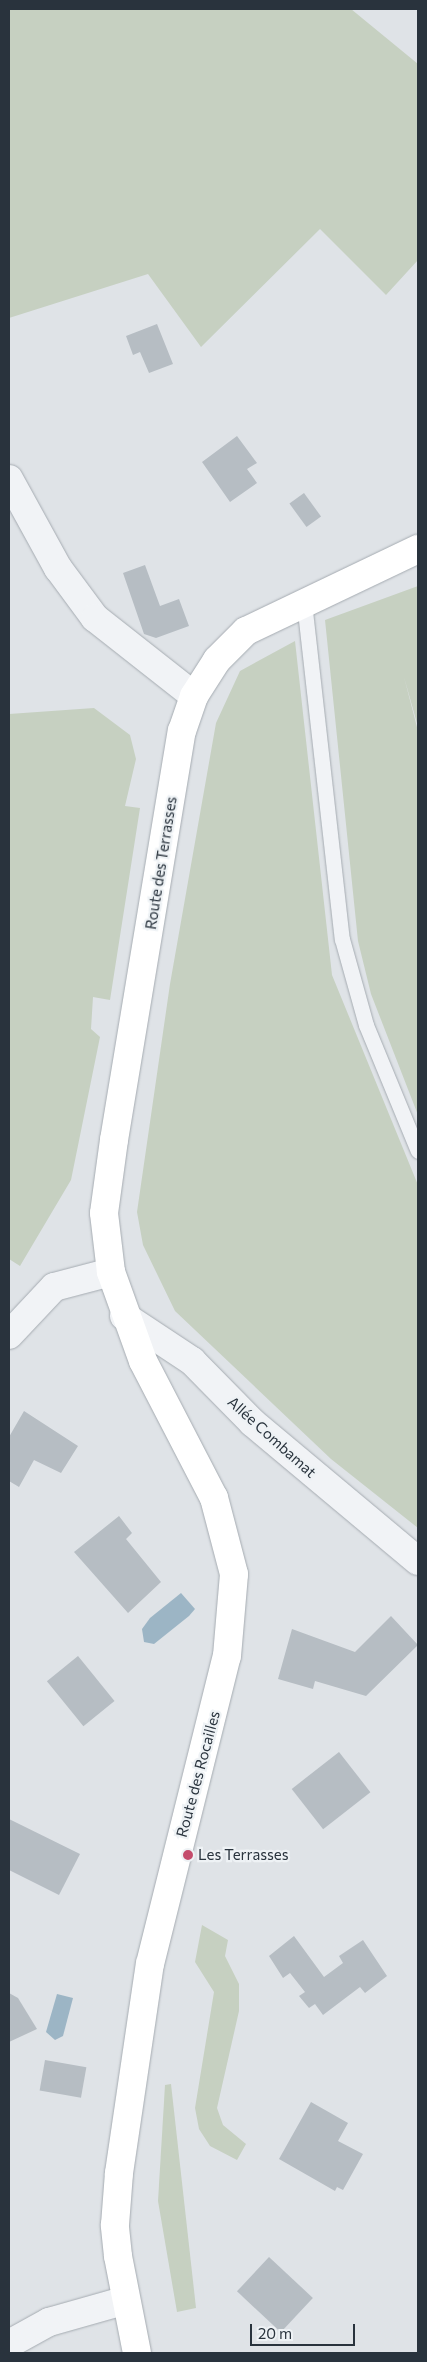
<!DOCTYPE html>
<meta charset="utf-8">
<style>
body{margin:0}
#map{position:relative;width:427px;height:2362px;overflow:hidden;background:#dfe3e7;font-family:Commissioner,sans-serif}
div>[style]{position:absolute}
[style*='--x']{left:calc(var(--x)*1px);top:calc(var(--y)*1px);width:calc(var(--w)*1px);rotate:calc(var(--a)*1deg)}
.green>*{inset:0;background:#c6d0c1}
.water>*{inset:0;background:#9cb5c5}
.building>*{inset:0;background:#b6bdc3;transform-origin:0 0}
.roads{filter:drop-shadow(0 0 1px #a5abb1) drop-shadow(0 0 1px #a5abb1)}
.lane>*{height:15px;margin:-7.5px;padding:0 7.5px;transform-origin:7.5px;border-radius:7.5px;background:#f1f3f6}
.street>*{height:28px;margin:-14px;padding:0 14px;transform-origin:14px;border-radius:14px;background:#f1f3f6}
.secondary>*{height:28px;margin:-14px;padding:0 14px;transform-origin:14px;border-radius:14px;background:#fff}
.dots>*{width:14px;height:14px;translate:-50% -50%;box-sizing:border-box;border:2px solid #eef2f5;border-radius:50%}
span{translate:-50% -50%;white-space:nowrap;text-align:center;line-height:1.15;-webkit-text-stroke:4.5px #eef2f5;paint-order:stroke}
.street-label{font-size:15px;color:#29333d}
.poi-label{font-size:15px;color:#29333d}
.left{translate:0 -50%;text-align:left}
.frame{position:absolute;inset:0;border:10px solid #29333d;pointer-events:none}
.scale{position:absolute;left:250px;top:2324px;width:105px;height:22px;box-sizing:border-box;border:2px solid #29333d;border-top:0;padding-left:6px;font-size:15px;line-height:18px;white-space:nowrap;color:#29333d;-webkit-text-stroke:4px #eef2f5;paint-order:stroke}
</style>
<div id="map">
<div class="green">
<div style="clip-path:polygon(9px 9px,351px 9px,418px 64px,418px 260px,386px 295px,320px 229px,201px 347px,148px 274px,9px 318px)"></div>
<div style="clip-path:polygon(418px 586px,418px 727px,404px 677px,418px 731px,418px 1115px,371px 994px,358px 941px,325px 620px)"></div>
<div style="clip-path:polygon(295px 641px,332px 975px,418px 1185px,418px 1528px,331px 1459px,175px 1311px,143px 1245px,137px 1212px,170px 984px,216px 723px,240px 671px)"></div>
<div style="clip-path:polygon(94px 708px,130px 735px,136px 759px,125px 806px,140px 808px,110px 1000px,93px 997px,91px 1029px,100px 1037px,71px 1180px,20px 1266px,9px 1259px,9px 714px)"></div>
<div style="clip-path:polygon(202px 1925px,228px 1940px,225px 1956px,239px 1984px,239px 2011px,217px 2108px,223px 2125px,246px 2144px,237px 2160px,210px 2146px,199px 2129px,195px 2108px,214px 1992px,195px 1962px)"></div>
<div style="clip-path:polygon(171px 2084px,196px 2308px,177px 2312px,158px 2201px,165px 2085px)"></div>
</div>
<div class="water">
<div style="clip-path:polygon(181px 1593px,195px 1609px,189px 1616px,154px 1644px,144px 1642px,142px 1629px,150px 1618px)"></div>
<div style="clip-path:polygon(57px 1994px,73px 1998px,63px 2036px,55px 2040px,46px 2032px)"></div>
</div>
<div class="building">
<div style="clip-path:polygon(157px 324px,173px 364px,149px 373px,140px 352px,133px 355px,126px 336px)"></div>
<div style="clip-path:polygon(237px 436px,257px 463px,247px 469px,257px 483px,230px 502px,202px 462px)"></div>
<div style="left:304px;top:493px;width:29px;height:18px;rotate:54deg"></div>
<div style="clip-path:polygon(145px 565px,160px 606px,179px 599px,189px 626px,156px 638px,144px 634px,123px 573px)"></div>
<div style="clip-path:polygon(24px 1411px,78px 1446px,61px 1473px,34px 1460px,19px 1487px,9px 1481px,9px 1437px)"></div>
<div style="clip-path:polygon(119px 1516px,132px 1533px,126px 1539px,161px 1582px,128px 1613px,74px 1552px)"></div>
<div style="clip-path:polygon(391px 1616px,418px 1645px,366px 1696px,315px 1681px,313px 1689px,278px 1679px,292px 1629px,355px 1652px)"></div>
<div style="left:78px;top:1656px;width:58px;height:40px;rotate:51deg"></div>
<div style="left:339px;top:1752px;width:51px;height:60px;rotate:52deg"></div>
<div style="clip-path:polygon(9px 1819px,80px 1854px,59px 1895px,9px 1870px)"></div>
<div style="clip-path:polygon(294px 1936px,324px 1977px,343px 1963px,339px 1956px,363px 1940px,387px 1976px,365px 1993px,360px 1987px,323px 2015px,315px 2004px,309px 2008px,299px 1996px,305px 1992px,290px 1973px,283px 1978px,269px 1956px)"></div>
<div style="clip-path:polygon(9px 1993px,18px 1998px,37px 2029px,9px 2042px)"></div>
<div style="left:45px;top:2060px;width:42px;height:31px;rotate:10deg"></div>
<div style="clip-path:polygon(311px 2102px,348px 2123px,338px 2141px,363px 2154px,343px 2190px,337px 2187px,335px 2191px,279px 2159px)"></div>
<div style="left:269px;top:2257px;width:60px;height:47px;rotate:43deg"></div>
</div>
<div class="roads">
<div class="lane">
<div style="--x:304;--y:602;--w:339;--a:83.6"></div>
<div style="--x:342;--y:939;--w:89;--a:74.4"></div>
<div style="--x:366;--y:1025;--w:136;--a:67.6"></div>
</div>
<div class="street">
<div style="--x:9;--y:479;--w:102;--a:61.2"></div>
<div style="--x:58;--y:568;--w:62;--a:53.5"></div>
<div style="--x:95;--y:618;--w:126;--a:38.2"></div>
<div style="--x:124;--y:1316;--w:82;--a:33.5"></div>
<div style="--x:192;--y:1361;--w:87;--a:45.5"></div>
<div style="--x:253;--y:1423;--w:215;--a:39.9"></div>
<div style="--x:9;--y:1335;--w:66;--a:-46.8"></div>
<div style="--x:54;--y:1287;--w:59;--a:-14.7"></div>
<div style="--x:9;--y:2344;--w:46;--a:-28.8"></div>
<div style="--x:49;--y:2322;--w:77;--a:-15.8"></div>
</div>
<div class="secondary">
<div style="--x:137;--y:2353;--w:99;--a:-101.1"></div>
<div style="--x:118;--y:2256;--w:31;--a:-96"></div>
<div style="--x:115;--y:2225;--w:52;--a:-85.6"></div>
<div style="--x:119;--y:2173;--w:211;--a:-81.6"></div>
<div style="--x:150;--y:1964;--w:317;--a:-76"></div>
<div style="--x:227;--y:1656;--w:82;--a:-85.1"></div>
<div style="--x:234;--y:1574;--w:79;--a:-104.7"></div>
<div style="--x:214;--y:1498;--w:154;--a:-117.4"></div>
<div style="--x:143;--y:1361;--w:95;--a:-109.8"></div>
<div style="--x:111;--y:1272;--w:59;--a:-96.8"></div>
<div style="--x:104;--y:1213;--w:74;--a:-82.2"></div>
<div style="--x:114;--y:1140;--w:415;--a:-80.6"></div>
<div style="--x:182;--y:731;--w:37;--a:-71"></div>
<div style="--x:194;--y:696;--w:43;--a:-57.4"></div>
<div style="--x:217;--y:660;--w:41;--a:-45"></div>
<div style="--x:246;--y:631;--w:191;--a:-25.5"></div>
</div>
</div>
<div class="dots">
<div style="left:188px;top:1855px;background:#c44c6c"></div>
</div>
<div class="street-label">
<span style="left:161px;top:863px;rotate:-81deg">Route des Terrasses</span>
<span style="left:272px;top:1437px;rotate:42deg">Allée Combamat</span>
<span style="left:198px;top:1774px;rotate:-75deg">Route des Rocailles</span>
</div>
<div class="poi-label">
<span class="left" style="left:198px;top:1855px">Les Terrasses</span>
</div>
<div class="frame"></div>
<div class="scale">20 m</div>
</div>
